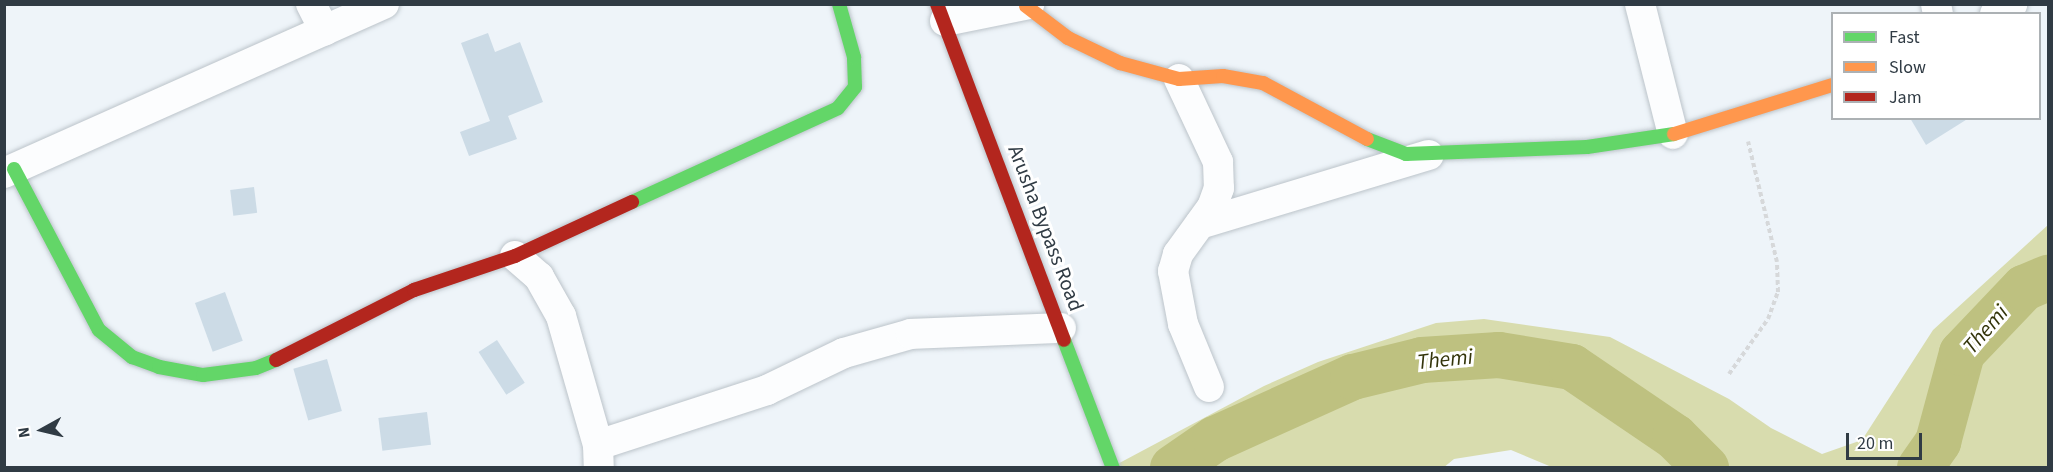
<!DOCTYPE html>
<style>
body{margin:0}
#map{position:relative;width:2053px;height:472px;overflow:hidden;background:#eef4f9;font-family:"Source Sans 3",sans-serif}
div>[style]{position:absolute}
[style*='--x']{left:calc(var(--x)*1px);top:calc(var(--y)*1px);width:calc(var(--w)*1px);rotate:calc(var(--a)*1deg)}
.green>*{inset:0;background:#d8dcae}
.river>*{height:46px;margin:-23px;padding:0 23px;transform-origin:23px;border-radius:23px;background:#bec180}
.building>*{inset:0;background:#ccdbe6;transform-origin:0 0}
.path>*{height:4px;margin-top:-2px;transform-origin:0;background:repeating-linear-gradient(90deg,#d6d8da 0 4.5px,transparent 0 7.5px)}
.roads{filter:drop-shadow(0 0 2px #bcc4ca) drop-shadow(0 0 2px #bcc4ca)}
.street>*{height:30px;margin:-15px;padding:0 15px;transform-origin:15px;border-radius:15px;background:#fcfdfe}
.fast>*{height:14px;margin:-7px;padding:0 7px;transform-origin:7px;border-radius:7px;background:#63d668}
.slow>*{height:14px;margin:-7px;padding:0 7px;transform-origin:7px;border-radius:7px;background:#ff974d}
.jam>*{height:14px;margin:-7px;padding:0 7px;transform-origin:7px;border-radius:7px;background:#b3261e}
span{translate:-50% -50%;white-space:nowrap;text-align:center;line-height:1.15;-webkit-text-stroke:6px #fff;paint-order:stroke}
.street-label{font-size:21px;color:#303b44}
.water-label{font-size:22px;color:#33340a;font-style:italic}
.frame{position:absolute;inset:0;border:6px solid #303b44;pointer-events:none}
.legend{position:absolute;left:1831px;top:12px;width:210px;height:108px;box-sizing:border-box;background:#fff;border:2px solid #acb1b4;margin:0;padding:8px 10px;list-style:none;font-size:18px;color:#303b44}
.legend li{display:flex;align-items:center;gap:12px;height:30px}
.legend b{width:30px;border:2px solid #acb1b4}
.north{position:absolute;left:12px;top:400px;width:60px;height:60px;-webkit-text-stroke:4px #fff;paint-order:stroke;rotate:262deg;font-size:16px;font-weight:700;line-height:24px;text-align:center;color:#303b44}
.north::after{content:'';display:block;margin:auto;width:21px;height:27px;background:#303b44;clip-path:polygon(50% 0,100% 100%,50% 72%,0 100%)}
.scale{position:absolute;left:1846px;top:433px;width:76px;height:27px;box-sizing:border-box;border:3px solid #303b44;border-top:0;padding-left:8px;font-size:18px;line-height:21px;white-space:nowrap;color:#303b44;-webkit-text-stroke:4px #fff;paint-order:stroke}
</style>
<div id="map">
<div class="green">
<div style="clip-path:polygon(2048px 225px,2048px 467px,1554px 468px,1511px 450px,1454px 459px,1443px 468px,1110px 468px,1264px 386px,1318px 362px,1436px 323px,1484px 319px,1610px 337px,1729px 399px,1771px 428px,1822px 454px,1862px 440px,1933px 330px)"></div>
</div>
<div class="river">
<div style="--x:1173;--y:468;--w:51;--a:-34.6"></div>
<div style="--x:1215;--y:439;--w:151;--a:-24.2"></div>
<div style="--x:1353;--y:377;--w:71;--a:-13.8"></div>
<div style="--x:1422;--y:360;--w:77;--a:-3.7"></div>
<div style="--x:1499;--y:355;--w:74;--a:9.3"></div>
<div style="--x:1572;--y:367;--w:125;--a:34.2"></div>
<div style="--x:1675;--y:437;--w:44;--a:45"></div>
<div style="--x:1920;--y:468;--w:32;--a:-55"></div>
<div style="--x:1938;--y:442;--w:92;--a:-74.9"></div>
<div style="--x:1962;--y:353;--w:90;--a:-46.4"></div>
<div style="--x:2024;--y:288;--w:26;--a:-23"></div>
</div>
<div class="building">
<div style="clip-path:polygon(488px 33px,495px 52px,520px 42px,543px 102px,508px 116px,517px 139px,469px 156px,460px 132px,490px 121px,461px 43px)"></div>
<div style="clip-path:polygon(1910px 118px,1969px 118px,1926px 145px)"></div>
<div style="left:254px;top:187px;width:26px;height:24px;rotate:83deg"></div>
<div style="left:225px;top:292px;width:52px;height:32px;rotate:70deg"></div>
<div style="left:497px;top:340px;width:51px;height:22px;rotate:57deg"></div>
<div style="left:327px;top:359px;width:54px;height:35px;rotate:74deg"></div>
<div style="left:427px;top:412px;width:33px;height:49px;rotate:83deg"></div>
</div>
<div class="path">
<div style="--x:1729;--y:374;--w:67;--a:-54.7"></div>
<div style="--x:1768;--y:319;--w:29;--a:-70"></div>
<div style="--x:1778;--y:292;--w:30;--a:-92"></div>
<div style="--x:1777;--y:262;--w:124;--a:-103.5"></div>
</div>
<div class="roads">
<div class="street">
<div style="--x:311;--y:4;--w:30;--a:63"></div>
<div style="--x:1640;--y:4;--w:134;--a:75.8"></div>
<div style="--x:1936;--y:4;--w:10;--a:79"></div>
<div style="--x:1995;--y:14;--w:20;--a:-30"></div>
<div style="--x:945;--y:21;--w:86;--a:-11.4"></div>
<div style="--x:1179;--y:79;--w:92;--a:64.8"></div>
<div style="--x:1218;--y:162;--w:26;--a:88"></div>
<div style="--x:1219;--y:188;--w:20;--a:110"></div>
<div style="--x:1212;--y:207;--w:58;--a:125.9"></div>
<div style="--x:1178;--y:254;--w:18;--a:106"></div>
<div style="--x:1173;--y:271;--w:54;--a:79.3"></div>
<div style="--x:1183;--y:324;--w:68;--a:67.6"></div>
<div style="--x:4;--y:173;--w:416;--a:-24"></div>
<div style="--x:1200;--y:224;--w:239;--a:-16.8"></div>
<div style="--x:515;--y:256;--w:32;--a:41"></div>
<div style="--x:539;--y:277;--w:45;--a:60.6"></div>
<div style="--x:561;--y:316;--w:134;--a:74"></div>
<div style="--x:598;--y:445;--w:23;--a:88"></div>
<div style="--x:598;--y:445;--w:178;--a:-18"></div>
<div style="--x:767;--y:390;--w:85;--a:-25.7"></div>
<div style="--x:844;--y:353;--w:70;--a:-15.8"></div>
<div style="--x:911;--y:334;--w:150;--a:-2.3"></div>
</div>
<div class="fast">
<div style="--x:1367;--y:139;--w:42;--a:21"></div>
<div style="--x:1406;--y:154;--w:181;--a:-2.2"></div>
<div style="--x:1587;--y:147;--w:88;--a:-8.5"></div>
<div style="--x:14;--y:169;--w:182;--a:62.2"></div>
<div style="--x:99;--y:330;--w:43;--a:39.3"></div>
<div style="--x:132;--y:357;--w:29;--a:20"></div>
<div style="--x:159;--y:367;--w:45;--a:10.3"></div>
<div style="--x:203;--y:375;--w:53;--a:-7.5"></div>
<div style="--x:256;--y:368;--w:22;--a:-22"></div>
<div style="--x:632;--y:202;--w:226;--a:-24.5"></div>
<div style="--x:838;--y:108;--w:27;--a:-51"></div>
<div style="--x:855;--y:87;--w:30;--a:-92"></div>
<div style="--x:854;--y:57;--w:55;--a:-105.8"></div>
<div style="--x:1064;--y:340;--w:137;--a:69.1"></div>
</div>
<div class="slow">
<div style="--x:1026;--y:6;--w:53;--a:37.3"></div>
<div style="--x:1068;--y:38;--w:58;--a:25.7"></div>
<div style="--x:1120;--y:63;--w:61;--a:15.2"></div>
<div style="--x:1179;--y:79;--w:44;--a:-3.9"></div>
<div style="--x:1223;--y:76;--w:41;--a:9.9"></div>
<div style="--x:1263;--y:83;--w:118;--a:28.3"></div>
<div style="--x:1674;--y:134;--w:165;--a:-17.2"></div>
</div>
<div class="jam">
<div style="--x:937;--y:4;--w:359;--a:69.3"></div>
<div style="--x:276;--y:360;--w:155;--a:-26.9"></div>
<div style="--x:414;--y:290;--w:107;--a:-18.6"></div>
<div style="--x:515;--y:256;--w:129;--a:-24.8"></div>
</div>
</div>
<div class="street-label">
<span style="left:1046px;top:228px;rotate:69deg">Arusha Bypass Road</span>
</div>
<div class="water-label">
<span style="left:1986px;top:330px;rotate:-49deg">Themi</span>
<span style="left:1445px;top:360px;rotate:-6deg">Themi</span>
</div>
<div class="frame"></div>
<ul class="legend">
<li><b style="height:8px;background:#63d668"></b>Fast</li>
<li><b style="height:8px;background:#ff974d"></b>Slow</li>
<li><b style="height:8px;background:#b3261e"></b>Jam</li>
</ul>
<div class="north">N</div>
<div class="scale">20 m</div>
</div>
